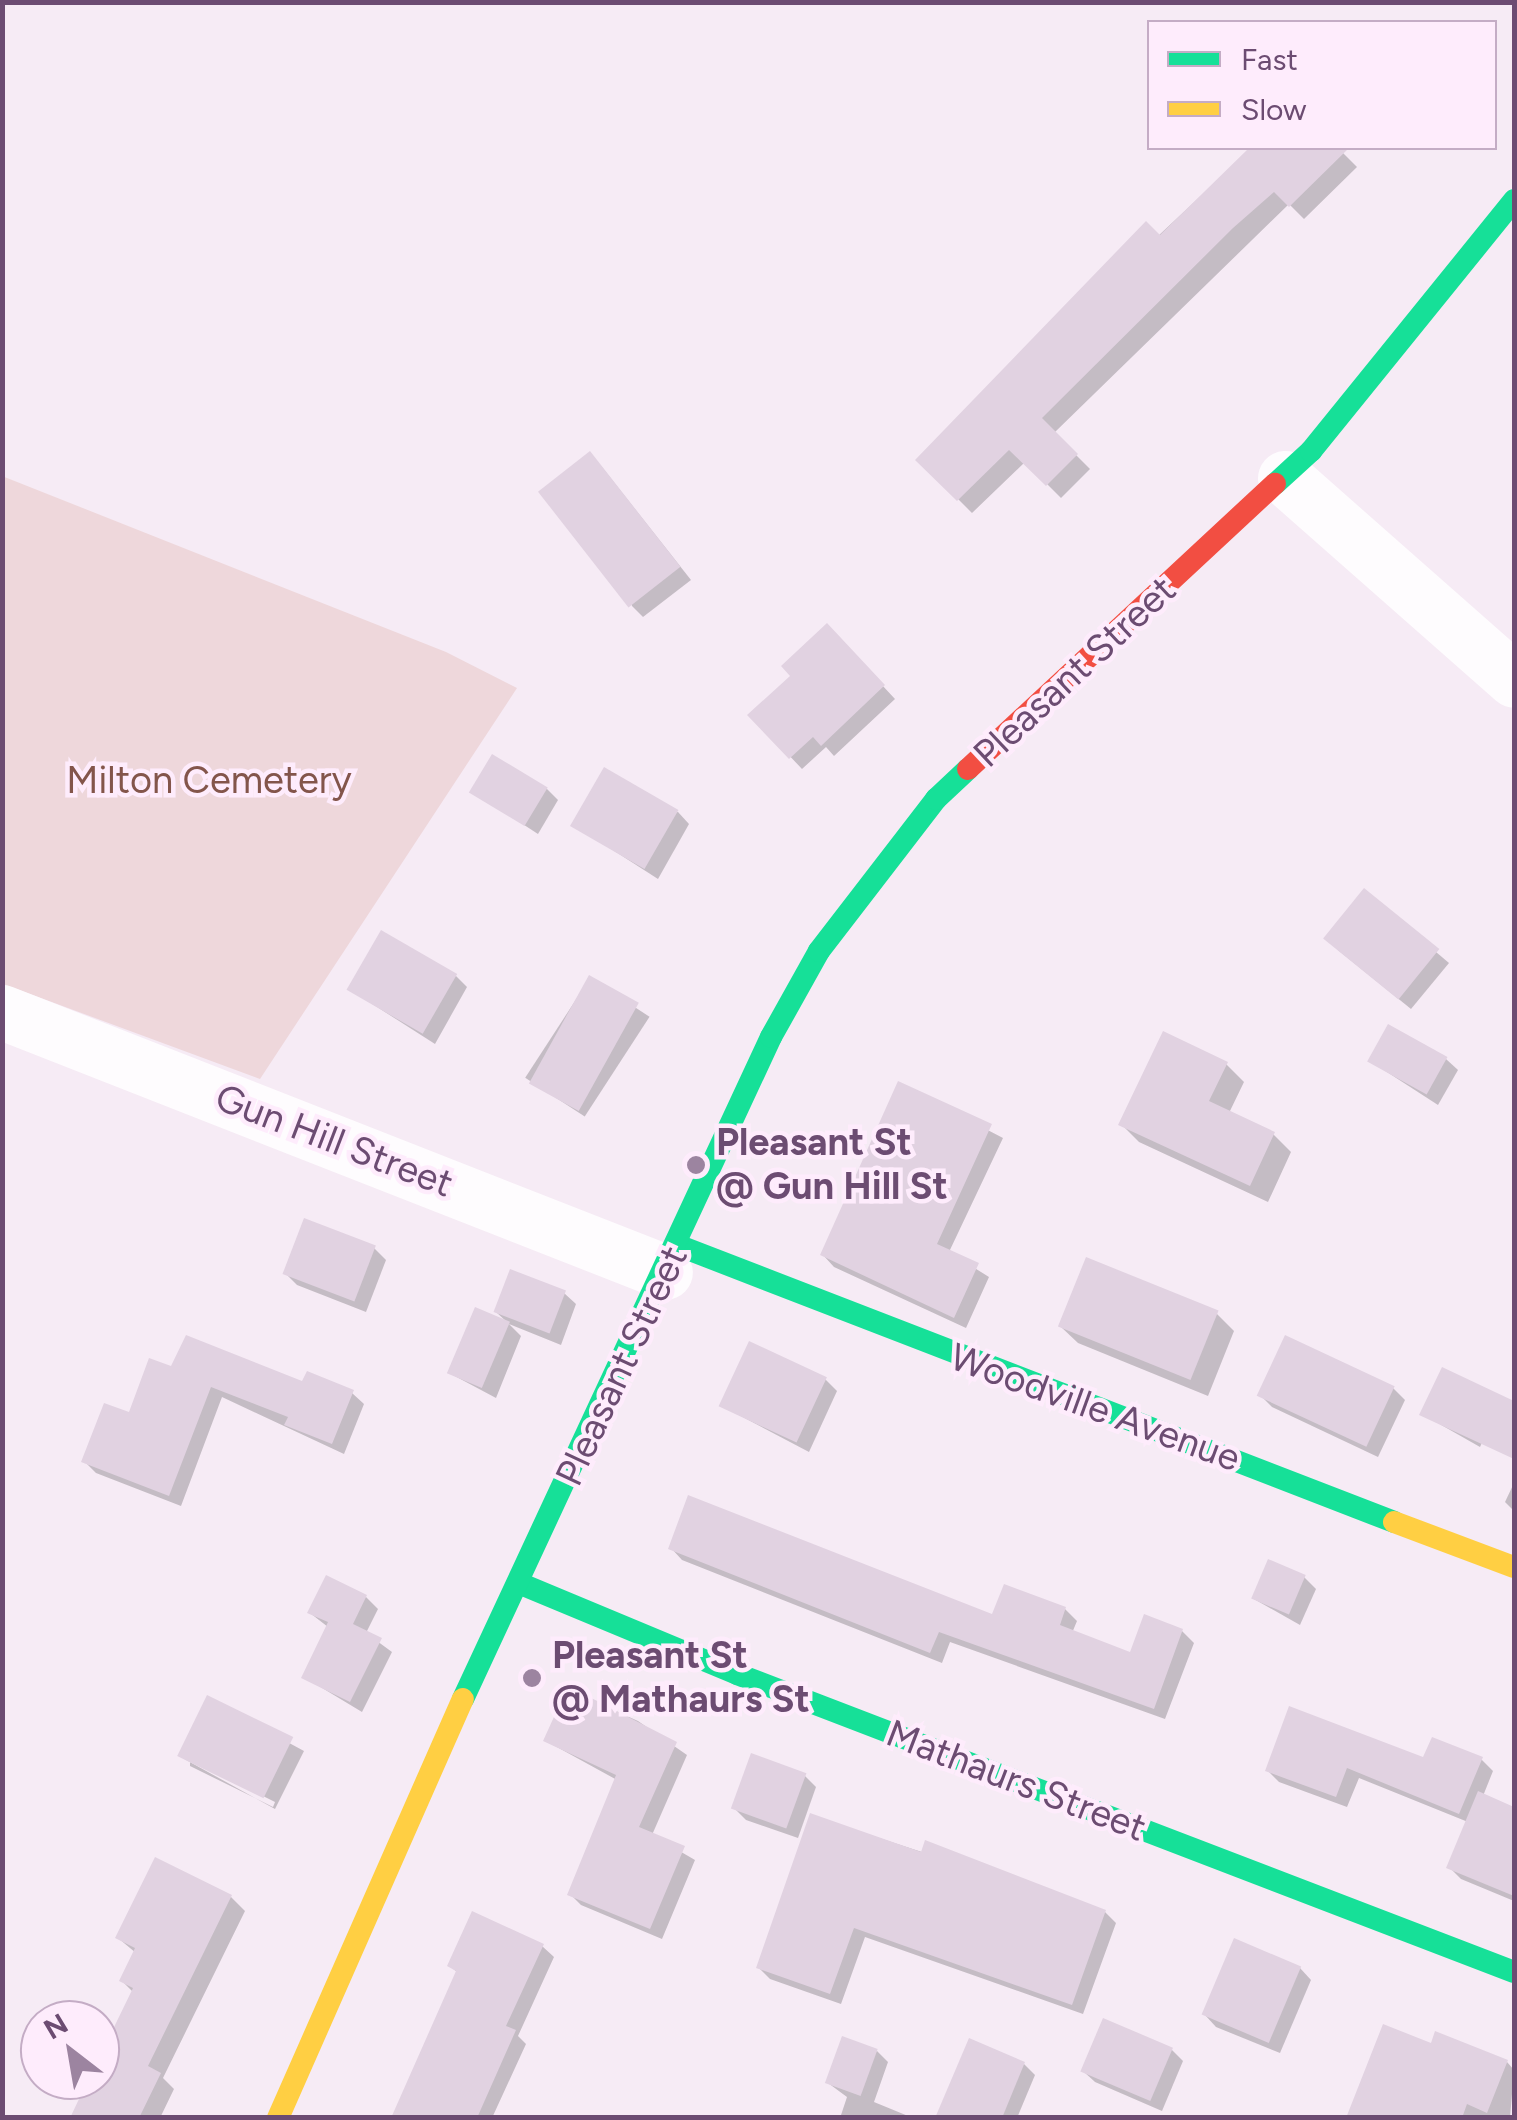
<!DOCTYPE html>
<style>
body{margin:0}
#map{position:relative;width:1517px;height:2120px;overflow:hidden;background:#f6ebf5;font-family:Figtree,sans-serif}
div>[style]{position:absolute}
[style*='--x']{left:calc(var(--x)*1px);top:calc(var(--y)*1px);width:calc(var(--w)*1px);rotate:calc(var(--a)*1deg)}
.green>*{inset:0;background:#eed7db}
.shadow>*{inset:0;background:#0003;transform-origin:0 0}
.building>*{inset:0;background:#e1d2e1;transform-origin:0 0}
.street>*{height:55px;margin:-27.5px;padding:0 27.5px;transform-origin:27.5px;border-radius:27.5px;background:#fefcfe}
.fast>*{height:22px;margin:-11px;padding:0 11px;transform-origin:11px;border-radius:11px;background:#16e098}
.slow>*{height:22px;margin:-11px;padding:0 11px;transform-origin:11px;border-radius:11px;background:#ffcf43}
.jam>*{height:22px;margin:-11px;padding:0 11px;transform-origin:11px;border-radius:11px;background:#f24e42}
.dots>*{width:28px;height:28px;translate:-50% -50%;box-sizing:border-box;border:5px solid #feecfc;border-radius:50%}
span{translate:-50% -50%;white-space:nowrap;text-align:center;line-height:1.15;-webkit-text-stroke:9px #feecfc;paint-order:stroke}
.street-label{font-size:38px;color:#6c4c72}
.park-label{font-size:38px;color:#83554b}
.poi-label{font-size:38px;color:#6c4c72;font-weight:700}
.left{translate:0 -50%;text-align:left}
.frame{position:absolute;inset:0;border:5px solid #6c4c72;pointer-events:none}
.legend{position:absolute;left:1147px;top:20px;width:350px;height:130px;box-sizing:border-box;background:#feecfc;border:2px solid #c4acc5;margin:0;padding:12px 18px;list-style:none;font-size:30px;color:#6c4c72}
.legend li{display:flex;align-items:center;gap:20px;height:50px}
.legend b{width:50px;border:2px solid #c4acc5}
.north{position:absolute;left:20px;top:2000px;width:100px;height:100px;box-sizing:border-box;background:#feecfc;border:2px solid #c4acc5;border-radius:50%;rotate:329deg;font-size:28px;font-weight:700;line-height:40px;text-align:center;color:#6c4c72}
.north::after{content:'';display:block;margin:auto;width:35px;height:45px;background:#9c84a0;clip-path:polygon(50% 0,100% 100%,50% 72%,0 100%)}
</style>
<div id="map">
<div class="green">
<div style="clip-path:polygon(2px 476px,446px 652px,517px 688px,260px 1079px,3px 984px)"></div>
</div>
<div class="shadow">
<div style="clip-path:polygon(1252px 148px,1338px 148px,1357px 167px,1304px 219px,1289px 204px,1054px 433px,1090px 469px,1061px 498px,1025px 462px,972px 513px,919px 460px)"></div>
<div style="clip-path:polygon(601px 466px,691px 580px,643px 617px,632px 606px)"></div>
<div style="clip-path:polygon(827px 626px,895px 699px,834px 756px,826px 747px,802px 769px,751px 715px,794px 676px)"></div>
<div style="clip-path:polygon(547px 789px,558px 800px,538px 834px,473px 792px)"></div>
<div style="clip-path:polygon(678px 812px,689px 824px,658px 879px,574px 825px)"></div>
<div style="clip-path:polygon(1364px 891px,1449px 963px,1411px 1009px,1338px 950px)"></div>
<div style="clip-path:polygon(456px 976px,467px 987px,435px 1044px,349px 989px)"></div>
<div style="left:590px;top:978px;width:71px;height:119px;rotate:33deg"></div>
<div style="clip-path:polygon(1446px 1059px,1458px 1070px,1438px 1105px,1370px 1061px)"></div>
<div style="clip-path:polygon(1226px 1064px,1244px 1082px,1229px 1113px,1273px 1134px,1291px 1152px,1268px 1202px,1139px 1142px,1121px 1124px)"></div>
<div style="clip-path:polygon(899px 1084px,1003px 1138px,949px 1252px,989px 1277px,966px 1328px,834px 1267px,823px 1255px)"></div>
<div style="clip-path:polygon(374px 1248px,386px 1260px,366px 1312px,297px 1285px,285px 1273px)"></div>
<div style="clip-path:polygon(564px 1293px,576px 1304px,561px 1345px,509px 1324px,521px 1336px,496px 1398px,451px 1374px,508px 1323px,496px 1312px)"></div>
<div style="clip-path:polygon(1216px 1313px,1234px 1331px,1208px 1396px,1078px 1343px,1060px 1326px)"></div>
<div style="clip-path:polygon(173px 1369px,352px 1393px,364px 1404px,344px 1454px,222px 1397px,181px 1506px,96px 1473px,84px 1461px)"></div>
<div style="clip-path:polygon(825px 1379px,837px 1391px,809px 1452px,722px 1406px)"></div>
<div style="clip-path:polygon(1393px 1388px,1405px 1400px,1378px 1457px,1272px 1407px,1260px 1395px)"></div>
<div style="clip-path:polygon(1500px 1403px,1480px 1447px,1422px 1414px)"></div>
<div style="clip-path:polygon(1514px 1483px,1514px 1511px,1505px 1502px)"></div>
<div style="clip-path:polygon(671px 1548px,994px 1617px,1065px 1609px,1077px 1621px,1072px 1633px,1131px 1655px,1182px 1631px,1194px 1643px,1165px 1719px,950px 1642px,942px 1663px,682px 1560px)"></div>
<div style="clip-path:polygon(1304px 1577px,1316px 1589px,1300px 1625px,1254px 1599px)"></div>
<div style="clip-path:polygon(366px 1597px,378px 1609px,366px 1633px,392px 1652px,362px 1712px,304px 1677px,328px 1627px,310px 1613px)"></div>
<div style="clip-path:polygon(569px 1690px,638px 1721px,687px 1755px,652px 1835px,695px 1860px,662px 1939px,581px 1905px,570px 1894px,617px 1780px,546px 1741px)"></div>
<div style="clip-path:polygon(evenodd,208px 1699px,304px 1751px,275px 1809px,179px 1756px,208px 1699px,190px 1760px,275px 1802px,273px 1807px,190px 1766px,190px 1760px)"></div>
<div style="clip-path:polygon(1481px 1759px,1493px 1771px,1483px 1796px,1514px 1810px,1514px 1901px,1461px 1879px,1449px 1867px,1468px 1822px,1359px 1778px,1347px 1807px,1279px 1782px,1268px 1771px)"></div>
<div style="clip-path:polygon(804px 1775px,816px 1787px,798px 1838px,746px 1820px,734px 1808px)"></div>
<div style="clip-path:polygon(812px 1816px,1105px 1912px,1116px 1923px,1083px 2014px,865px 1937px,841px 2004px,770px 1979px,759px 1968px)"></div>
<div style="clip-path:polygon(231px 1897px,245px 1911px,163px 2078px,174px 2089px,160px 2118px,73px 2118px,91px 2080px,100px 2080px,100px 2062px,134px 1993px,122px 1981px,136px 1953px,118px 1938px)"></div>
<div style="clip-path:polygon(542px 1946px,554px 1957px,518px 2036px,526px 2044px,492px 2118px,393px 2118px,458px 1973px,450px 1966px)"></div>
<div style="clip-path:polygon(1300px 1968px,1311px 1980px,1280px 2053px,1216px 2027px,1205px 2015px)"></div>
<div style="clip-path:polygon(1432px 2046px,1507px 2062px,1514px 2070px,1510px 2118px,1353px 2118px)"></div>
<div style="clip-path:polygon(1171px 2049px,1183px 2061px,1162px 2111px,1095px 2082px,1083px 2071px)"></div>
<div style="clip-path:polygon(877px 2051px,888px 2062px,874px 2102px,913px 2118px,840px 2118px,847px 2097px,828px 2083px)"></div>
<div style="clip-path:polygon(1024px 2064px,1035px 2075px,1017px 2118px,938px 2118px)"></div>
</div>
<div class="building">
<div style="clip-path:polygon(1249px 148px,1349px 148px,1289px 207px,1274px 192px,1233px 228px,1042px 418px,1078px 454px,1046px 486px,1009px 450px,957px 501px,915px 460px,1146px 221px,1160px 235px)"></div>
<div style="left:590px;top:451px;width:147px;height:66px;rotate:52deg"></div>
<div style="clip-path:polygon(827px 623px,885px 685px,821px 746px,813px 737px,789px 759px,747px 715px,790px 676px,781px 666px)"></div>
<div style="left:492px;top:754px;width:65px;height:45px;rotate:31deg"></div>
<div style="left:604px;top:767px;width:86px;height:68px;rotate:30deg"></div>
<div style="left:1364px;top:888px;width:97px;height:65px;rotate:39deg"></div>
<div style="left:381px;top:930px;width:88px;height:69px;rotate:30deg"></div>
<div style="left:589px;top:975px;width:57px;height:124px;rotate:29deg"></div>
<div style="left:1388px;top:1024px;width:68px;height:43px;rotate:29deg"></div>
<div style="clip-path:polygon(1163px 1031px,1228px 1062px,1209px 1101px,1275px 1132px,1250px 1186px,1118px 1125px)"></div>
<div style="clip-path:polygon(898px 1081px,992px 1124px,937px 1244px,979px 1263px,954px 1318px,820px 1255px)"></div>
<div style="left:304px;top:1218px;width:77px;height:60px;rotate:21deg"></div>
<div style="left:1086px;top:1257px;width:143px;height:75px;rotate:22deg"></div>
<div style="left:510px;top:1269px;width:60px;height:46px;rotate:21deg"></div>
<div style="left:475px;top:1307px;width:38px;height:72px;rotate:23deg"></div>
<div style="clip-path:polygon(186px 1335px,302px 1381px,307px 1371px,354px 1390px,332px 1444px,284px 1425px,288px 1417px,211px 1387px,169px 1496px,81px 1462px,104px 1403px,129px 1412px,149px 1358px,171px 1366px)"></div>
<div style="left:1285px;top:1335px;width:121px;height:67px;rotate:25deg"></div>
<div style="left:749px;top:1341px;width:86px;height:72px;rotate:25deg"></div>
<div style="clip-path:polygon(1442px 1367px,1514px 1401px,1514px 1459px,1419px 1415px)"></div>
<div style="clip-path:polygon(688px 1495px,992px 1614px,1004px 1584px,1066px 1607px,1060px 1625px,1130px 1652px,1144px 1614px,1183px 1629px,1154px 1709px,939px 1632px,930px 1653px,668px 1549px)"></div>
<div style="left:1268px;top:1559px;width:41px;height:43px;rotate:23deg"></div>
<div style="clip-path:polygon(326px 1575px,367px 1595px,353px 1624px,382px 1638px,350px 1702px,301px 1678px,328px 1622px,307px 1613px)"></div>
<div style="clip-path:polygon(568px 1686px,677px 1742px,639px 1827px,685px 1846px,650px 1929px,567px 1895px,616px 1775px,543px 1741px)"></div>
<div style="left:207px;top:1695px;width:96px;height:68px;rotate:26deg"></div>
<div style="clip-path:polygon(1289px 1706px,1423px 1757px,1432px 1737px,1483px 1757px,1459px 1814px,1347px 1768px,1336px 1797px,1265px 1771px)"></div>
<div style="left:751px;top:1753px;width:59px;height:59px;rotate:20deg"></div>
<div style="clip-path:polygon(1478px 1791px,1514px 1807px,1514px 1896px,1446px 1868px)"></div>
<div style="clip-path:polygon(810px 1813px,921px 1852px,925px 1840px,1106px 1910px,1072px 2005px,854px 1928px,830px 1994px,756px 1968px)"></div>
<div style="clip-path:polygon(155px 1857px,232px 1895px,148px 2066px,161px 2073px,139px 2118px,70px 2118px,88px 2080px,100px 2080px,100px 2056px,133px 1988px,119px 1981px,135px 1948px,115px 1938px)"></div>
<div style="clip-path:polygon(472px 1911px,544px 1944px,506px 2026px,516px 2030px,477px 2118px,391px 2118px,456px 1971px,447px 1966px)"></div>
<div style="left:1234px;top:1938px;width:73px;height:83px;rotate:23deg"></div>
<div style="left:1103px;top:2018px;width:76px;height:58px;rotate:23deg"></div>
<div style="clip-path:polygon(1383px 2024px,1431px 2043px,1435px 2031px,1508px 2060px,1487px 2113px,1467px 2104px,1462px 2118px,1346px 2118px)"></div>
<div style="left:842px;top:2036px;width:38px;height:50px;rotate:20deg"></div>
<div style="clip-path:polygon(969px 2038px,1025px 2062px,1002px 2118px,935px 2118px)"></div>
</div>
<div class="street">
<div style="--x:1285;--y:478;--w:305;--a:41.4"></div>
<div style="--x:2;--y:1012;--w:712;--a:21.41"></div>
</div>
<div class="fast">
<div style="--x:1275;--y:484;--w:49;--a:-42.5"></div>
<div style="--x:1311;--y:451;--w:323;--a:-51"></div>
<div style="--x:677;--y:1245;--w:769;--a:21.12"></div>
<div style="--x:521;--y:1584;--w:234;--a:22.6"></div>
<div style="--x:737;--y:1674;--w:832;--a:20.98"></div>
<div style="--x:463;--y:1699;--w:730;--a:-65.05"></div>
<div style="--x:771;--y:1037;--w:98;--a:-60.8"></div>
<div style="--x:819;--y:951;--w:192;--a:-52.4"></div>
<div style="--x:936;--y:799;--w:44;--a:-43.2"></div>
</div>
<div class="slow">
<div style="--x:1394;--y:1522;--w:128;--a:20.6"></div>
<div style="--x:278;--y:2118;--w:458;--a:-66.2"></div>
</div>
<div class="jam">
<div style="--x:968;--y:769;--w:419;--a:-42.9"></div>
</div>
<div class="dots">
<div style="left:696px;top:1165px;background:#9c84a0"></div>
<div style="left:532px;top:1678px;background:#9c84a0"></div>
</div>
<div class="street-label">
<span style="left:1075px;top:672px;rotate:-43deg">Pleasant Street</span>
<span style="left:334px;top:1141px;rotate:21deg">Gun Hill Street</span>
<span style="left:622px;top:1366px;rotate:-65deg">Pleasant Street</span>
<span style="left:1095px;top:1408px;rotate:20deg">Woodville Avenue</span>
<span style="left:1016px;top:1781px;rotate:21deg">Mathaurs Street</span>
</div>
<div class="park-label">
<span style="left:209px;top:781px">Milton Cemetery</span>
</div>
<div class="poi-label">
<span class="left" style="left:716px;top:1165px">Pleasant St<br>@ Gun Hill St</span>
<span class="left" style="left:552px;top:1678px">Pleasant St<br>@ Mathaurs St</span>
</div>
<div class="frame"></div>
<ul class="legend">
<li><b style="height:12px;background:#16e098"></b>Fast</li>
<li><b style="height:12px;background:#ffcf43"></b>Slow</li>
</ul>
<div class="north">N</div>
</div>
